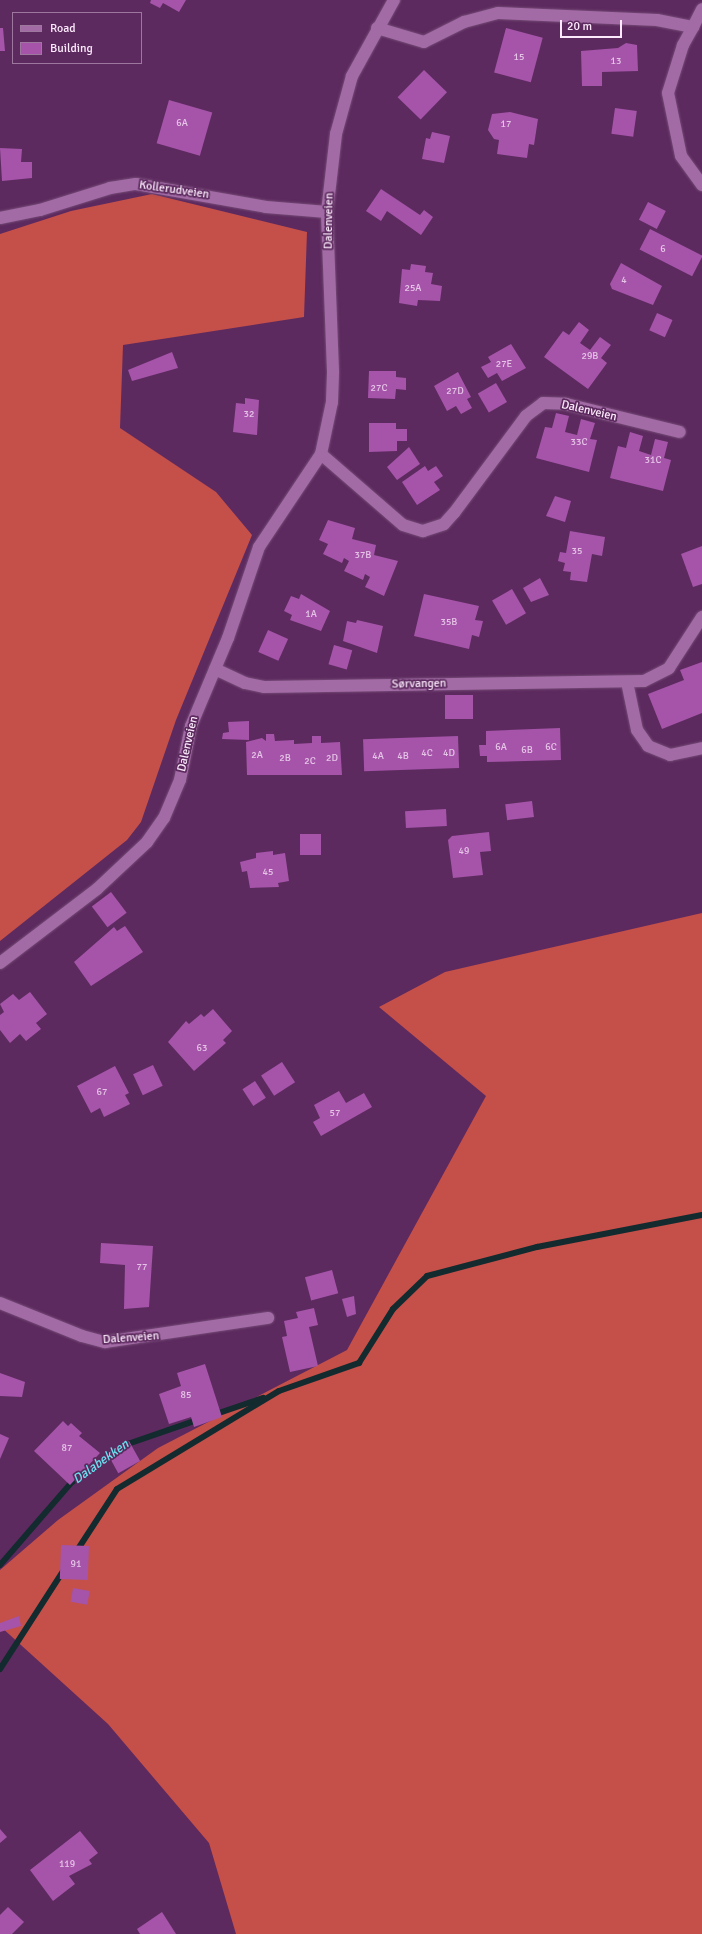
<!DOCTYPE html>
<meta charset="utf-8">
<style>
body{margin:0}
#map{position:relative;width:702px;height:1934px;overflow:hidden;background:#5d2a5f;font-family:Signika,sans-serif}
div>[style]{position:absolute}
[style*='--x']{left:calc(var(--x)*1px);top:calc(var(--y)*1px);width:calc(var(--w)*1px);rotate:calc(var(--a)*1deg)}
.forest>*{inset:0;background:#c54f49}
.stream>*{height:6px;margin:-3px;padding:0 3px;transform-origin:3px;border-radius:3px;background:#132b2e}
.building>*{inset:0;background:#a554a9;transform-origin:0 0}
.roads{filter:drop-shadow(0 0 1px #754b77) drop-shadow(0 0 1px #754b77)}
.minor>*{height:12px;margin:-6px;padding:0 6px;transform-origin:6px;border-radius:6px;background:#a36ba5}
span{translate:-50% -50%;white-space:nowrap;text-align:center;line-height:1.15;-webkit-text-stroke:3.5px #5d2a5f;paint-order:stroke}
.number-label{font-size:10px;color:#e6c4e7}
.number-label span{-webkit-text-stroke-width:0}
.street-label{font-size:12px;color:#fceafc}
.water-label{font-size:13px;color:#69e1f0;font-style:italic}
.legend{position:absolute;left:12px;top:12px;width:130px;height:52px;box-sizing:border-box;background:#5d2a5f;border:1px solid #9d779e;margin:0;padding:5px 7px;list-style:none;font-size:12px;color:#fceafc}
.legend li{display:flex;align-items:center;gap:8px;height:20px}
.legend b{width:20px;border:1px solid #9d779e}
.scale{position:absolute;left:560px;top:20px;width:62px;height:18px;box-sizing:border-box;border:2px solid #fceafc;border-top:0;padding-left:5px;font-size:12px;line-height:14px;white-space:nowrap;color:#fceafc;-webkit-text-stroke:3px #5d2a5f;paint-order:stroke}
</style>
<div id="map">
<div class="forest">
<div style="clip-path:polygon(152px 194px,307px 232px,304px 317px,123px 345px,120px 428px,216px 492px,252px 535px,176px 720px,141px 822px,127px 840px,0 941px,0 234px,71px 211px)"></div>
<div style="clip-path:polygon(702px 913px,702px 1934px,236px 1934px,209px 1843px,108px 1724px,0 1626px,0 1570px,58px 1520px,158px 1448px,347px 1350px,486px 1096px,379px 1007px,445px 972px)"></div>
</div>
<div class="stream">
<div style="--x:213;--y:1415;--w:53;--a:-18.8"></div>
<div style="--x:122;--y:1446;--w:83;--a:-19.1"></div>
<div style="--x:76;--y:1552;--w:75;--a:-56.9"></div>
<div style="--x:117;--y:1489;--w:189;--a:-31.2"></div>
<div style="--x:279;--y:1391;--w:85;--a:-19.3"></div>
<div style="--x:359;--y:1363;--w:64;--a:-57.8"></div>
<div style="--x:393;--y:1309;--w:47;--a:-44.1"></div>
<div style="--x:427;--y:1276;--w:114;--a:-14.8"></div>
<div style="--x:537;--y:1247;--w:168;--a:-11"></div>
<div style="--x:0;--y:1565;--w:110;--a:-49.1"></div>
<div style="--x:72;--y:1482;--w:53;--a:-35.8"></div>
<div style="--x:0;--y:1669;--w:120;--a:-57.2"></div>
</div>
<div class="building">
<div style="clip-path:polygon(151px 0,186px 0,179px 12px,163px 3px,160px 8px,150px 3px)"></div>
<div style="clip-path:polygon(0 28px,3px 28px,5px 51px,0 51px)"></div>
<div style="left:506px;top:28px;width:38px;height:46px;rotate:15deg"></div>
<div style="clip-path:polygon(626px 43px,637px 45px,638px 71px,602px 72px,602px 86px,582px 86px,581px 51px,618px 48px)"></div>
<div style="left:424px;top:70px;width:32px;height:38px;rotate:44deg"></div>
<div style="left:169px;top:100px;width:45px;height:45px;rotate:16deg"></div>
<div style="left:615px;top:108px;width:22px;height:26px;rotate:8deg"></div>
<div style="clip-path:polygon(510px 112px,538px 119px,534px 145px,529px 144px,527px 158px,497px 154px,499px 140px,494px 139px,488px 130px,492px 114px)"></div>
<div style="clip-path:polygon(432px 132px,450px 136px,444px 163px,422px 159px,426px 138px,430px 139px)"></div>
<div style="clip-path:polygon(0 148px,22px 149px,21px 162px,32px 162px,32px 178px,2px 181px)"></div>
<div style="clip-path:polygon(381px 189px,420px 215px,424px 210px,433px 217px,421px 235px,387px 211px,381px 221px,366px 211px)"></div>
<div style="left:648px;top:202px;width:20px;height:20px;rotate:27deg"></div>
<div style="left:650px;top:229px;width:59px;height:23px;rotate:27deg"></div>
<div style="clip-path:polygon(621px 263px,662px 286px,653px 305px,612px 289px,610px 284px)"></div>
<div style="clip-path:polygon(411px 264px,426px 266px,425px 272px,433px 273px,431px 284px,442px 286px,440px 301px,418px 300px,417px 306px,399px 303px,402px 269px,410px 270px)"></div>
<div style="left:657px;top:313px;width:17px;height:19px;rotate:24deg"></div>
<div style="clip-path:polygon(579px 322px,589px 330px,580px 343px,590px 350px,600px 337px,611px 345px,601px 358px,607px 363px,588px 389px,544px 357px,563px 331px,569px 335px)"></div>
<div style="clip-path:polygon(511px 344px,526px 368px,502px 381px,497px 373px,488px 378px,481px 367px,491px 362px,488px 357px)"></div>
<div style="clip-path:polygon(172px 352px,178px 368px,132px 381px,128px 370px)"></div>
<div style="clip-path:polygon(369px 371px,396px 371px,396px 377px,406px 378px,406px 390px,396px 389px,395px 399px,368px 398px)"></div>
<div style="clip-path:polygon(458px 372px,471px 397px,467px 399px,472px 408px,461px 414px,456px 406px,447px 411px,434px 386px)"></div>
<div style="left:496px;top:383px;width:22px;height:21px;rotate:60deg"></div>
<div style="clip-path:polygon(245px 398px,259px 400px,257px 435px,233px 432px,236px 403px,245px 404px)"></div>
<div style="clip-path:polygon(556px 413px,569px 416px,565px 432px,577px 435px,581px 419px,595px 423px,590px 439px,597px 440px,589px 472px,536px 458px,545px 427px,552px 428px)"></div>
<div style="clip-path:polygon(369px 423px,396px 423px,396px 429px,407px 429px,407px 441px,397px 441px,397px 451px,369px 452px)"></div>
<div style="clip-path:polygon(630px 432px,643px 436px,639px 451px,651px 455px,655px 439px,668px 442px,664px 458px,671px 460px,663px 491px,610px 478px,618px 446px,626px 448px)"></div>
<div style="clip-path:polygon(409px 447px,420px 464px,397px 480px,387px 467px)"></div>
<div style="clip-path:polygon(425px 466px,428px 471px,436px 466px,443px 476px,434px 482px,440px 490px,417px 505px,402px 482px)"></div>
<div style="clip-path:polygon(555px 496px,571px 501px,565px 522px,546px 516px)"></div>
<div style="clip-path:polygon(328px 520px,355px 528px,352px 539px,376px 545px,374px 555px,398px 561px,384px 596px,365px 587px,370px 577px,365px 574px,363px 580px,344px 571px,349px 561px,344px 558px,342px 563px,323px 554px,328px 544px,319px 540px)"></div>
<div style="clip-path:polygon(570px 531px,605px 537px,602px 556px,592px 554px,587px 582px,570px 580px,571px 572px,563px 571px,565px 563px,558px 561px,560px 552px,566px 553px)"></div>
<div style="clip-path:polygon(702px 546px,702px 584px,693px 587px,681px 554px)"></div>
<div style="clip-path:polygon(540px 578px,549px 595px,531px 602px,523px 588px)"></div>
<div style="left:512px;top:589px;width:28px;height:23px;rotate:60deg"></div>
<div style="clip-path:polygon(301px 594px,330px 611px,321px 631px,290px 620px,292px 615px,284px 611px,291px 596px,299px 599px)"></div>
<div style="clip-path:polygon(424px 594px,479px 606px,475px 620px,483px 621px,479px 637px,472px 635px,469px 649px,414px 636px)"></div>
<div style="clip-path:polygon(357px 620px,383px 626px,377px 653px,343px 641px,347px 621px,356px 623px)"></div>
<div style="left:268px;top:630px;width:22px;height:24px;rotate:24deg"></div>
<div style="left:334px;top:645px;width:19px;height:20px;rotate:16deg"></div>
<div style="clip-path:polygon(702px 662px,702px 713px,662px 729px,648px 694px,684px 680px,680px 670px)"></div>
<div style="left:473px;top:695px;width:24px;height:28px;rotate:90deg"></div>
<div style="clip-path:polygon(249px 721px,249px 740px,222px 739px,223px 733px,229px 732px,228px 722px)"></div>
<div style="clip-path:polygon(560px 728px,561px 760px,487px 762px,487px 756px,480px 756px,479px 745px,486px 745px,486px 731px)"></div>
<div style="clip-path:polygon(266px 734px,274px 734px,275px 741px,294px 740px,294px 744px,312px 743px,312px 736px,321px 736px,321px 743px,340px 742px,342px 775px,247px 775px,246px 742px,262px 738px,266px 741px)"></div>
<div style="left:458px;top:736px;width:32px;height:95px;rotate:88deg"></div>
<div style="left:532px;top:801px;width:16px;height:27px;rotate:83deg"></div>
<div style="left:446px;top:809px;width:17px;height:41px;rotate:87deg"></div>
<div style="clip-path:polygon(489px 832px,491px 851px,480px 852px,483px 875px,453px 878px,448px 840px,452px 836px)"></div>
<div style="left:300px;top:834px;width:21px;height:21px"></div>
<div style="clip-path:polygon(273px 851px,273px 855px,285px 853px,289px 881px,278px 883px,279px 887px,250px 888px,247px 871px,242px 872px,240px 862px,256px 858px,256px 853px)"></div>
<div style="left:111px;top:892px;width:26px;height:24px;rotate:53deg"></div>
<div style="clip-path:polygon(125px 926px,143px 952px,91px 986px,74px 962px,114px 927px,117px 931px)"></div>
<div style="clip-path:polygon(30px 992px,47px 1014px,36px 1023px,41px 1029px,26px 1041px,20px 1034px,10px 1043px,0 1030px,0 1015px,4px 1012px,0 1004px,13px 994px,19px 1000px)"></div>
<div style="clip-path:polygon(213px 1009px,232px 1031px,223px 1040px,226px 1043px,194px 1071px,168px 1042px,186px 1021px,189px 1024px,201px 1014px,204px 1017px)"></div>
<div style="left:282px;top:1062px;width:24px;height:25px;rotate:57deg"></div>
<div style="left:153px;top:1065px;width:23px;height:22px;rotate:65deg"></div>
<div style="clip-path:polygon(115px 1066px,129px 1093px,125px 1095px,130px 1104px,104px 1117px,100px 1108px,91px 1113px,77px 1086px)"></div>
<div style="left:255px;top:1081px;width:20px;height:15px;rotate:57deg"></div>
<div style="clip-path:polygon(339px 1091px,346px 1103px,364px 1093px,372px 1107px,321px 1136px,313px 1122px,320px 1118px,314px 1105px)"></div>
<div style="clip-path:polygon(101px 1243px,153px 1246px,149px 1307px,124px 1309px,125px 1265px,100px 1263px)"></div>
<div style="left:332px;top:1270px;width:24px;height:28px;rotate:75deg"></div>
<div style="clip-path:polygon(354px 1296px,356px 1314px,347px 1317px,342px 1299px)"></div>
<div style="clip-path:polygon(314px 1308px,318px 1325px,309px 1327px,318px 1366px,290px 1372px,282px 1337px,287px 1336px,284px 1321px,298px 1318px,296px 1312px)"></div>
<div style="clip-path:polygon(205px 1364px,222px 1417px,194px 1427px,191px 1417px,169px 1424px,159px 1394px,181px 1386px,177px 1373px)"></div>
<div style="clip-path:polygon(0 1373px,25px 1382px,22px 1397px,0 1396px)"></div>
<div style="clip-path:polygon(63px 1421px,68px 1426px,71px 1423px,82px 1433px,79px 1436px,100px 1453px,70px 1485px,34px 1451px)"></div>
<div style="clip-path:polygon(0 1434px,9px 1438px,0 1459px)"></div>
<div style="left:129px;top:1441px;width:23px;height:25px;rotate:61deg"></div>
<div style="left:61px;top:1545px;width:28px;height:34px;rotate:2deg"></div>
<div style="left:73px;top:1588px;width:17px;height:14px;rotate:10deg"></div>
<div style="clip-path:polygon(19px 1616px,21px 1626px,0 1632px,0 1623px)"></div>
<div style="clip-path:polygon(0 1829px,7px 1837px,0 1843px)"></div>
<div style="clip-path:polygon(80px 1831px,98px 1853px,89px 1860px,92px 1864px,69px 1876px,75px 1884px,53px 1901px,30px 1870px)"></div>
<div style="clip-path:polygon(8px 1907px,24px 1922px,12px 1934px,0 1934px,0 1915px)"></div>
<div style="clip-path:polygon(162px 1912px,176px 1934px,140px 1934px,137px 1929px)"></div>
</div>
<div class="roads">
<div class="minor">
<div style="--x:693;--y:27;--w:21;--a:119"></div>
<div style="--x:683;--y:45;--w:50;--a:107.4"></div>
<div style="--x:668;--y:93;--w:64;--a:78.3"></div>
<div style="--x:681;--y:156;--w:36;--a:54"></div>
<div style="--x:377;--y:28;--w:49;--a:16.6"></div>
<div style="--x:424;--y:42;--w:45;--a:-26.6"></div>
<div style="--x:464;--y:22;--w:35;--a:-15"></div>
<div style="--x:498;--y:13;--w:159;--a:2.5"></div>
<div style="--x:657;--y:20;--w:37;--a:11"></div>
<div style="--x:693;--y:27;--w:20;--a:-63"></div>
<div style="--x:0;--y:218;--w:41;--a:-11.3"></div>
<div style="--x:40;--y:210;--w:73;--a:-17.4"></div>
<div style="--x:110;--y:188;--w:26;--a:-9"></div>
<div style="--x:136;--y:184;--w:132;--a:10"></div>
<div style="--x:266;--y:207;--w:61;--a:4.7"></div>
<div style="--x:321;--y:454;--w:108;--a:40.9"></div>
<div style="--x:403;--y:525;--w:21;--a:17"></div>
<div style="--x:423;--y:531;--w:22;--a:-18"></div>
<div style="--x:444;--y:524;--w:15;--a:-48"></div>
<div style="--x:454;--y:513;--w:121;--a:-53.4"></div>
<div style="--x:526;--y:416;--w:21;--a:-37"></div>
<div style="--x:543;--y:403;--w:23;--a:2"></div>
<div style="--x:566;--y:404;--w:117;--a:13.8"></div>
<div style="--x:215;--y:669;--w:33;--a:25"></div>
<div style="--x:245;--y:683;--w:19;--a:12"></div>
<div style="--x:264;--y:687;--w:380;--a:-0.9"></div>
<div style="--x:644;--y:681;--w:28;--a:-27"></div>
<div style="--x:669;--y:668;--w:61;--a:-57.1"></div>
<div style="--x:627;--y:682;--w:49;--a:78.2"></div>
<div style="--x:637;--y:730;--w:19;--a:55"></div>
<div style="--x:648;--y:746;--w:24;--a:22"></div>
<div style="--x:670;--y:755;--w:33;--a:-12"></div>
<div style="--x:0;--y:963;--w:122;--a:-37.3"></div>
<div style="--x:97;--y:889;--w:69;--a:-43.2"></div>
<div style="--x:147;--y:842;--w:29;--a:-55"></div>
<div style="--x:164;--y:818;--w:41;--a:-67.2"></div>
<div style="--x:180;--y:780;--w:55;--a:-78.5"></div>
<div style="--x:191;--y:726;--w:95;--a:-67.2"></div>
<div style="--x:228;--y:638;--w:96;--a:-71.2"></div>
<div style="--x:259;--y:547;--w:112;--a:-56.3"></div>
<div style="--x:321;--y:454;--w:53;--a:-78.1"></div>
<div style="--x:332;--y:402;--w:31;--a:-88"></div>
<div style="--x:333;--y:371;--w:159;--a:-92.2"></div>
<div style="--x:327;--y:212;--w:79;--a:-83.4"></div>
<div style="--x:336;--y:134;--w:60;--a:-74.6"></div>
<div style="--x:352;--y:76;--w:87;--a:-61.1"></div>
<div style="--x:0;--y:1303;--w:88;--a:21.9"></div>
<div style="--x:82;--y:1336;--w:24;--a:15"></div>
<div style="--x:105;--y:1342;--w:165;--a:-8.4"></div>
</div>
</div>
<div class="number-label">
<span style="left:519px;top:58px">15</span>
<span style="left:616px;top:62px">13</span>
<span style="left:182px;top:124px">6A</span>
<span style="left:506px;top:125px">17</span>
<span style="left:663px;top:250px">6</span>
<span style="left:624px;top:281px">4</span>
<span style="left:413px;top:289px">25A</span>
<span style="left:590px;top:357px">29B</span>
<span style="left:504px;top:365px">27E</span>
<span style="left:379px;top:389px">27C</span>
<span style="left:455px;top:392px">27D</span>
<span style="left:249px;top:415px">32</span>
<span style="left:579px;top:443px">33C</span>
<span style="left:653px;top:461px">31C</span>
<span style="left:577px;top:552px">35</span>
<span style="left:363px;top:556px">37B</span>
<span style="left:311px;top:615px">1A</span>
<span style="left:449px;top:623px">35B</span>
<span style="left:501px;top:748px">6A</span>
<span style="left:551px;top:748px">6C</span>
<span style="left:527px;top:751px">6B</span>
<span style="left:427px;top:754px">4C</span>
<span style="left:449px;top:754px">4D</span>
<span style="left:257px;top:756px">2A</span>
<span style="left:378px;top:757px">4A</span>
<span style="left:403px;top:757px">4B</span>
<span style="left:285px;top:759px">2B</span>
<span style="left:332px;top:759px">2D</span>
<span style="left:310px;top:762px">2C</span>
<span style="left:464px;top:852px">49</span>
<span style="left:268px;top:873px">45</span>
<span style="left:202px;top:1049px">63</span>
<span style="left:102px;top:1093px">67</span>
<span style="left:335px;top:1114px">57</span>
<span style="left:142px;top:1268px">77</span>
<span style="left:186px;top:1396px">85</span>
<span style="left:67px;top:1449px">87</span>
<span style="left:76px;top:1565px">91</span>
<span style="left:67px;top:1865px">119</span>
</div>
<div class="street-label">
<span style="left:174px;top:190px;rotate:8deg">Kollerudveien</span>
<span style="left:329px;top:221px;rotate:-89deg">Dalenveien</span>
<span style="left:589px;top:411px;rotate:13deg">Dalenveien</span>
<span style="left:419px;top:684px;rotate:-1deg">Sørvangen</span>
<span style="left:188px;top:744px;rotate:-77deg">Dalenveien</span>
<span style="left:131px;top:1338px;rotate:-4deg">Dalenveien</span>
</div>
<div class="water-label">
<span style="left:101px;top:1462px;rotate:-36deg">Dalabekken</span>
</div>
<ul class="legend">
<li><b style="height:5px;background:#a36ba5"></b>Road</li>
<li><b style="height:11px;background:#a554a9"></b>Building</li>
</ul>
<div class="scale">20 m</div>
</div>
